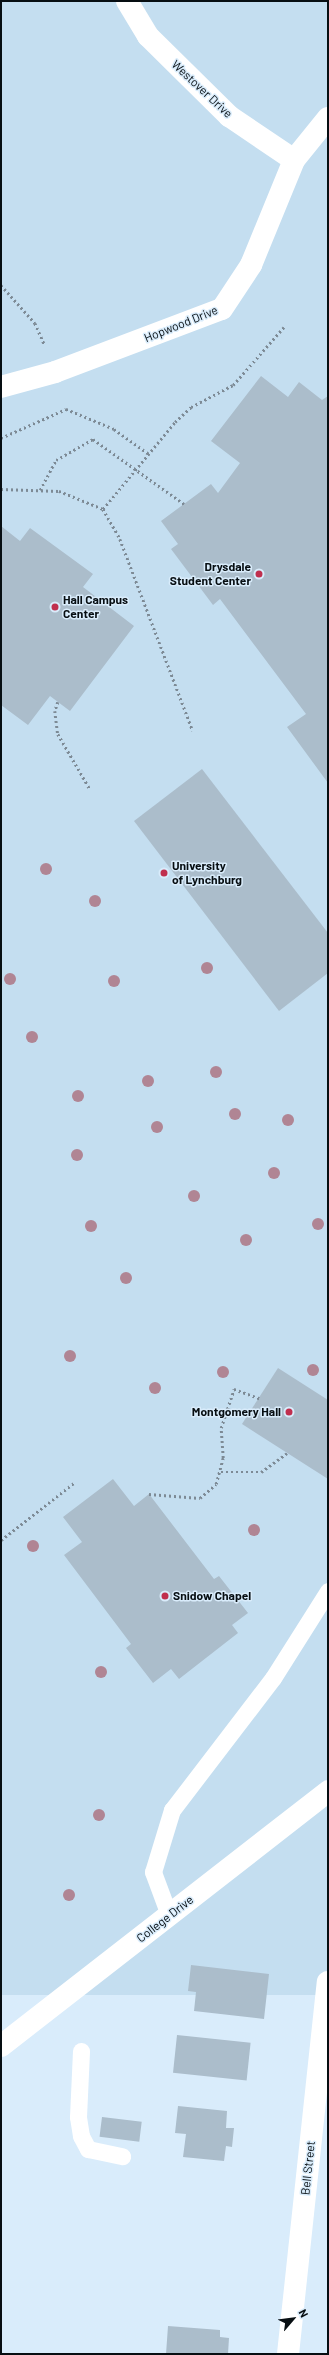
<!DOCTYPE html>
<style>
body{margin:0}
#map{position:relative;width:329px;height:2355px;overflow:hidden;background:#d9ecfb;font-family:Barlow,sans-serif}
div>[style]{position:absolute}
[style*='--x']{left:calc(var(--x)*1px);top:calc(var(--y)*1px);width:calc(var(--w)*1px);rotate:calc(var(--a)*1deg)}
.built>*{inset:0;background:#c4def0;transform-origin:0 0}
.building>*{inset:0;background:#abbdcb;transform-origin:0 0}
.path>*{height:2.5px;margin-top:-1.25px;transform-origin:0;background:repeating-linear-gradient(90deg,#7d8a95 0 2px,transparent 0 5px)}
.lane>*{height:17px;margin:-8.5px;padding:0 8.5px;transform-origin:8.5px;border-radius:8.5px;background:#fff}
.street>*{height:22px;margin:-11px;padding:0 11px;transform-origin:11px;border-radius:11px;background:#fff}
.trees>*{width:12px;height:12px;margin:-6px;border-radius:50%;background:#b08594}
.dots>*{width:11px;height:11px;translate:-50% -50%;box-sizing:border-box;border:2px solid #d9ecfb;border-radius:50%}
span{translate:-50% -50%;white-space:nowrap;text-align:center;line-height:1.15;-webkit-text-stroke:3px #d9ecfb;paint-order:stroke}
.street-label{font-size:12px;color:#070e12}
.poi-label{font-size:12px;color:#070e12;font-weight:700}
.right{translate:-100% -50%;text-align:right}
.left{translate:0 -50%;text-align:left}
.frame{position:absolute;inset:0;border:2px solid #070e12;pointer-events:none}
.north{position:absolute;left:273px;top:2299px;width:40px;height:40px;-webkit-text-stroke:3px #d9ecfb;paint-order:stroke;rotate:62deg;font-size:11px;font-weight:700;line-height:16px;text-align:center;color:#070e12}
.north::after{content:'';display:block;margin:auto;width:14px;height:18px;background:#070e12;clip-path:polygon(50% 0,100% 100%,50% 72%,0 100%)}
</style>
<div id="map">
<div class="built">
<div style="left:1px;top:1px;width:327px;height:1994px"></div>
</div>
<div class="building">
<div style="clip-path:polygon(261px 376px,288px 397px,299px 382px,322px 400px,328px 396px,328px 783px,287px 727px,306px 714px,220px 599px,213px 605px,171px 549px,178px 544px,161px 521px,211px 484px,218px 493px,240px 463px,211px 441px)"></div>
<div style="clip-path:polygon(1px 526px,20px 541px,30px 528px,93px 574px,83px 587px,134px 626px,70px 711px,50px 696px,28px 725px,1px 705px)"></div>
<div style="clip-path:polygon(202px 769px,328px 933px,328px 973px,279px 1011px,134px 821px)"></div>
<div style="clip-path:polygon(278px 1368px,328px 1400px,328px 1479px,242px 1424px)"></div>
<div style="clip-path:polygon(113px 1479px,134px 1506px,149px 1494px,214px 1579px,219px 1576px,248px 1613px,232px 1625px,238px 1633px,179px 1679px,171px 1669px,153px 1683px,126px 1648px,131px 1644px,64px 1555px,82px 1542px,63px 1517px)"></div>
<div style="clip-path:polygon(191px 1965px,269px 1974px,264px 2019px,194px 2011px,196px 1992px,188px 1991px)"></div>
<div style="left:177px;top:2035px;width:74px;height:38px;rotate:6deg"></div>
<div style="clip-path:polygon(178px 2106px,227px 2111px,226px 2128px,234px 2128px,232px 2147px,226px 2146px,224px 2161px,183px 2157px,186px 2134px,175px 2133px)"></div>
<div style="left:102px;top:2117px;width:40px;height:20px;rotate:7deg"></div>
<div style="clip-path:polygon(168px 2326px,220px 2330px,220px 2337px,229px 2338px,228px 2354px,166px 2354px)"></div>
</div>
<div class="path">
<div style="--x:1;--y:285;--w:51;--a:48.2"></div>
<div style="--x:35;--y:323;--w:24;--a:66"></div>
<div style="--x:1;--y:438;--w:71;--a:-24"></div>
<div style="--x:66;--y:409;--w:52;--a:22.6"></div>
<div style="--x:114;--y:429;--w:43;--a:35.5"></div>
<div style="--x:1;--y:489;--w:58;--a:2"></div>
<div style="--x:59;--y:491;--w:48;--a:22.2"></div>
<div style="--x:103;--y:509;--w:34;--a:60"></div>
<div style="--x:120;--y:539;--w:205;--a:69.2"></div>
<div style="--x:40;--y:490;--w:34;--a:-62"></div>
<div style="--x:56;--y:460;--w:43;--a:-29.6"></div>
<div style="--x:93;--y:439;--w:112;--a:35.5"></div>
<div style="--x:103;--y:509;--w:113;--a:-50.4"></div>
<div style="--x:175;--y:422;--w:22;--a:-43"></div>
<div style="--x:191;--y:407;--w:47;--a:-27.6"></div>
<div style="--x:233;--y:385;--w:77;--a:-48.7"></div>
<div style="--x:58;--y:702;--w:9;--a:108"></div>
<div style="--x:55;--y:711;--w:23;--a:83"></div>
<div style="--x:58;--y:734;--w:64;--a:59.8"></div>
<div style="--x:221;--y:1472;--w:40;--a:0"></div>
<div style="--x:261;--y:1472;--w:32;--a:-36"></div>
<div style="--x:149;--y:1494;--w:51;--a:4.5"></div>
<div style="--x:200;--y:1498;--w:21;--a:-41"></div>
<div style="--x:216;--y:1484;--w:27;--a:-75"></div>
<div style="--x:223;--y:1458;--w:30;--a:-94"></div>
<div style="--x:221;--y:1428;--w:41;--a:-71.6"></div>
<div style="--x:234;--y:1389;--w:27;--a:20"></div>
<div style="--x:1;--y:1540;--w:93;--a:-38"></div>
</div>
<div class="lane">
<div style="--x:169;--y:1915;--w:46;--a:-110.4"></div>
<div style="--x:153;--y:1872;--w:65;--a:-73"></div>
<div style="--x:172;--y:1810;--w:166;--a:-52.6"></div>
<div style="--x:273;--y:1678;--w:103;--a:-57.7"></div>
<div style="--x:81;--y:2051;--w:66;--a:92.6"></div>
<div style="--x:78;--y:2117;--w:19;--a:81"></div>
<div style="--x:81;--y:2136;--w:15;--a:62"></div>
<div style="--x:88;--y:2149;--w:35;--a:12"></div>
</div>
<div class="street">
<div style="--x:127;--y:1;--w:41;--a:59"></div>
<div style="--x:148;--y:36;--w:114;--a:44.6"></div>
<div style="--x:229;--y:116;--w:78;--a:34.1"></div>
<div style="--x:1;--y:387;--w:56;--a:-15.5"></div>
<div style="--x:55;--y:372;--w:178;--a:-20.7"></div>
<div style="--x:222;--y:309;--w:53;--a:-56.6"></div>
<div style="--x:251;--y:265;--w:113;--a:-67.7"></div>
<div style="--x:294;--y:160;--w:54;--a:-51"></div>
<div style="--x:1;--y:2046;--w:415;--a:-37.9"></div>
<div style="--x:288;--y:2354;--w:374;--a:-83.9"></div>
</div>
<div class="trees">
<div style="left:46px;top:869px"></div>
<div style="left:95px;top:901px"></div>
<div style="left:207px;top:968px"></div>
<div style="left:10px;top:979px"></div>
<div style="left:114px;top:981px"></div>
<div style="left:32px;top:1037px"></div>
<div style="left:216px;top:1072px"></div>
<div style="left:148px;top:1081px"></div>
<div style="left:78px;top:1096px"></div>
<div style="left:235px;top:1114px"></div>
<div style="left:288px;top:1120px"></div>
<div style="left:157px;top:1127px"></div>
<div style="left:77px;top:1155px"></div>
<div style="left:274px;top:1173px"></div>
<div style="left:194px;top:1196px"></div>
<div style="left:318px;top:1224px"></div>
<div style="left:91px;top:1226px"></div>
<div style="left:246px;top:1240px"></div>
<div style="left:126px;top:1278px"></div>
<div style="left:70px;top:1356px"></div>
<div style="left:313px;top:1370px"></div>
<div style="left:223px;top:1372px"></div>
<div style="left:155px;top:1388px"></div>
<div style="left:254px;top:1530px"></div>
<div style="left:33px;top:1546px"></div>
<div style="left:101px;top:1672px"></div>
<div style="left:99px;top:1815px"></div>
<div style="left:69px;top:1895px"></div>
</div>
<div class="dots">
<div style="left:259px;top:574px;background:#c02f4e"></div>
<div style="left:55px;top:607px;background:#c02f4e"></div>
<div style="left:164px;top:873px;background:#c02f4e"></div>
<div style="left:289px;top:1412px;background:#c02f4e"></div>
<div style="left:165px;top:1596px;background:#c02f4e"></div>
</div>
<div class="street-label">
<span style="left:202px;top:89px;rotate:43deg">Westover Drive</span>
<span style="left:181px;top:324px;rotate:-22deg">Hopwood Drive</span>
<span style="left:165px;top:1919px;rotate:-38deg">College Drive</span>
<span style="left:308px;top:2168px;rotate:-84deg">Bell Street</span>
</div>
<div class="poi-label">
<span class="right" style="left:251px;top:574px">Drysdale<br>Student Center</span>
<span class="left" style="left:63px;top:607px">Hall Campus<br>Center</span>
<span class="left" style="left:172px;top:873px">University<br>of Lynchburg</span>
<span class="right" style="left:281px;top:1412px">Montgomery Hall</span>
<span class="left" style="left:173px;top:1596px">Snidow Chapel</span>
</div>
<div class="frame"></div>
<div class="north">N</div>
</div>
